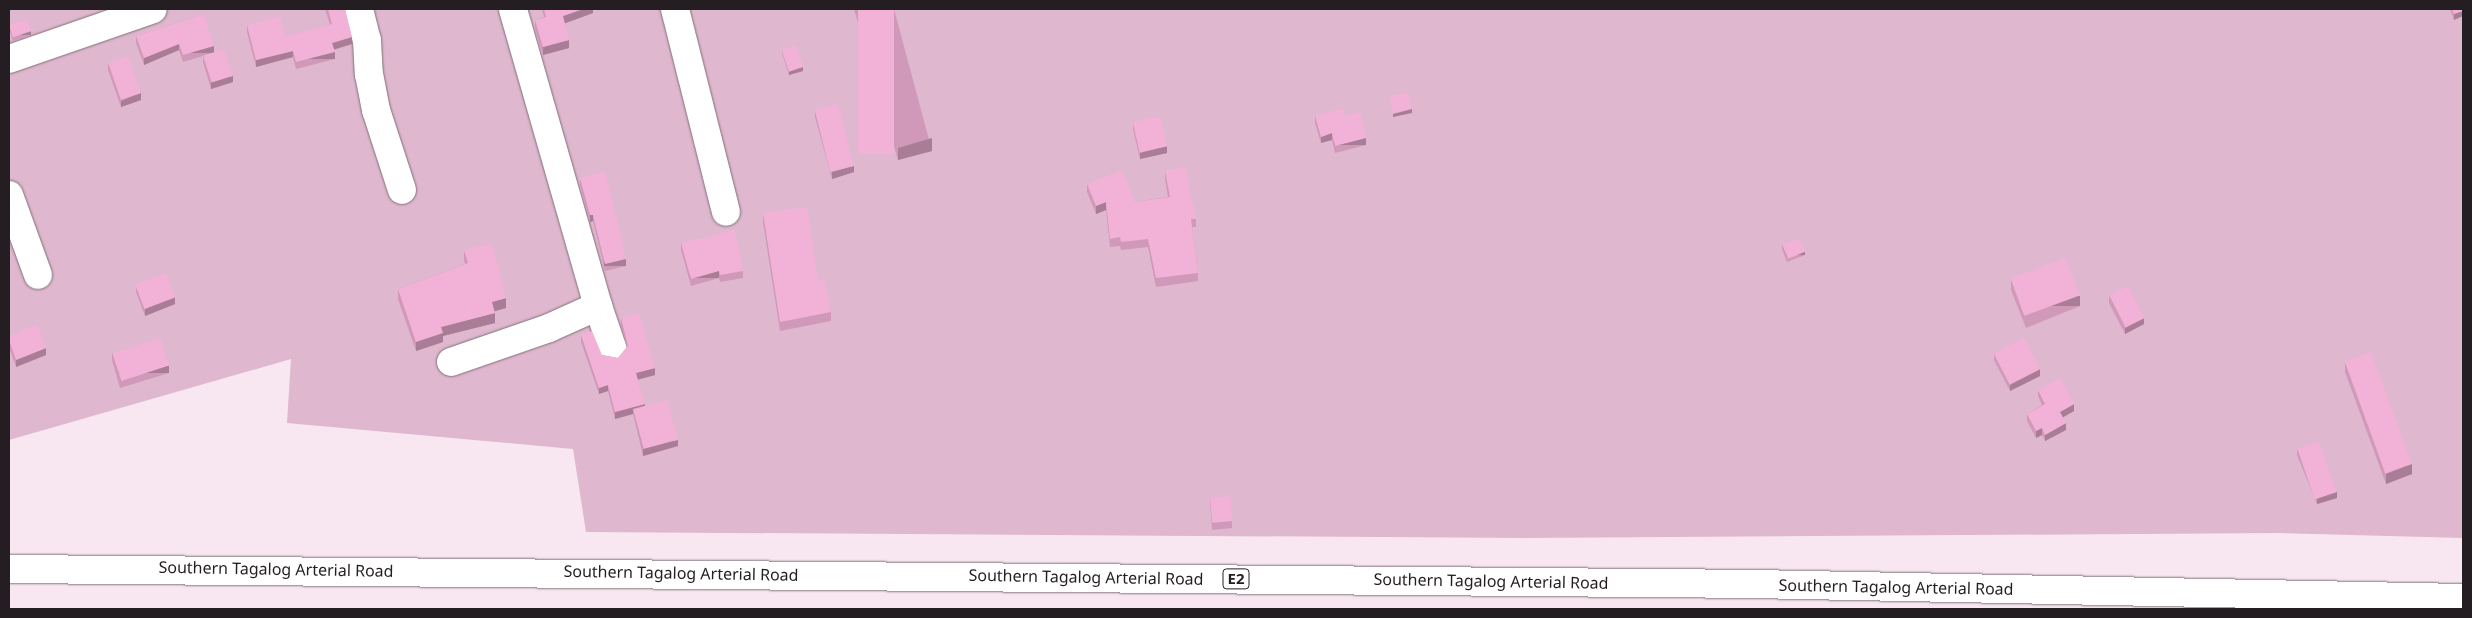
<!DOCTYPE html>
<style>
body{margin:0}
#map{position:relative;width:2472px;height:618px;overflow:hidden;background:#f8e7f0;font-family:"Noto Sans",sans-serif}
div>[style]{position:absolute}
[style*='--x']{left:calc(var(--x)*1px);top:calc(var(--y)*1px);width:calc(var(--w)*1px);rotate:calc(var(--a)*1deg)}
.green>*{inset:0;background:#dfb7ce}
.roads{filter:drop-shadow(0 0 1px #807179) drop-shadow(0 0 1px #807179)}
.minor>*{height:28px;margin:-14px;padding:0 14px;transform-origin:14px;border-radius:14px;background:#fff}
.highway>*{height:28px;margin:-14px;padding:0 14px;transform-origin:14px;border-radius:14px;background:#fff}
.wall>*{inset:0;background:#d099b9}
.shaded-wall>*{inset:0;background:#a97d96;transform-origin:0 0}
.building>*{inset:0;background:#f2b2d7;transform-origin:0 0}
span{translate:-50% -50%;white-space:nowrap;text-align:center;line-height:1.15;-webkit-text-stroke:5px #fff;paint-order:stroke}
.shield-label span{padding:1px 4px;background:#fff;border:1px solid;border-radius:4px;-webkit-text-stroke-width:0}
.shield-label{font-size:15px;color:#241e22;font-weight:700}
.street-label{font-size:16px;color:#241e22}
.frame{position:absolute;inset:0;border:10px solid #241e22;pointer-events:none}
</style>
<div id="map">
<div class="green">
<div style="clip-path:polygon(9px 9px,2463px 9px,2463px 538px,2279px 533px,1525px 538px,586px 532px,573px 449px,287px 423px,291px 359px,9px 440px)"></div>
</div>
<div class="roads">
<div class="minor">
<div style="--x:359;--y:9;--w:32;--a:76"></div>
<div style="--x:367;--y:40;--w:34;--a:87"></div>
<div style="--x:369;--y:74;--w:37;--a:79"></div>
<div style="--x:376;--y:110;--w:84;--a:72"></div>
<div style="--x:675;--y:9;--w:209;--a:75.9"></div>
<div style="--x:9;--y:59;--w:152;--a:-19.1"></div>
<div style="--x:9;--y:195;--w:85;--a:70.1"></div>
<div style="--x:598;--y:306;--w:46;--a:71.2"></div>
<div style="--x:451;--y:362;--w:104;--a:-19.1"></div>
<div style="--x:549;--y:328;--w:54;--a:-24.2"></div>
<div style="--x:598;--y:306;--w:309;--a:-106"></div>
</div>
<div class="highway">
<div style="--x:9;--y:569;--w:1744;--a:0.49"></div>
<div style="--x:1753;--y:584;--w:710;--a:1.13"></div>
</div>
</div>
<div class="wall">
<div style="clip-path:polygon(325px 9px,345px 9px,352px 44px,334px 50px,335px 59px,296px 69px,293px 57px,256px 67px,247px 32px,247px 25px,285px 36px,330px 25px)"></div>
<div style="clip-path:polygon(542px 9px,593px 9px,593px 13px,565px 23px,569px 48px,543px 55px,535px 28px,535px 20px,544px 17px)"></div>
<div style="clip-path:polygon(854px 9px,894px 9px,932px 151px,898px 160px)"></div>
<div style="clip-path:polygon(2450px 9px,2463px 9px,2454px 20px)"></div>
<div style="clip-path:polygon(204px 14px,214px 52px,233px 82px,211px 89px,203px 62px,203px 56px,183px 62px,179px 50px,144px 65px,136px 43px,136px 36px)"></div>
<div style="clip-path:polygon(9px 25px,31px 35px,13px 41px,9px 28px)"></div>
<div style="clip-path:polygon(782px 49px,803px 71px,789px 75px,782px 53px)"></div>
<div style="clip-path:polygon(108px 63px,141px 100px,121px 107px,108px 70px)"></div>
<div style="clip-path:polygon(815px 110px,854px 172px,832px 179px,815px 117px)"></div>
<div style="clip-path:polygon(1315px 116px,1345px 116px,1366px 145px,1335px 153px,1332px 140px,1321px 143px,1315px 123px)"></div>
<div style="clip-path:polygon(1133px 122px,1167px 153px,1140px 159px,1133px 129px)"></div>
<div style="clip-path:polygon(1165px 171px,1196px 219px,1196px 227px,1192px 227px,1198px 273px,1198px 281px,1156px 287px,1148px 247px,1121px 250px,1120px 246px,1110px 247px,1106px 210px,1096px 214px,1087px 192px,1087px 184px,1135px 202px,1168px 197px,1165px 179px)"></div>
<div style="clip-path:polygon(580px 178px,626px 266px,605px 271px,593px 221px,590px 222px,580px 185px)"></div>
<div style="clip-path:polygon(763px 213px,818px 280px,831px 312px,831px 321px,780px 331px,763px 222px)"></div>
<div style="clip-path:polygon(681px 243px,743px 271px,743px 278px,720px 282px,719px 278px,691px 286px,681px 250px)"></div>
<div style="clip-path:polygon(1782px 245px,1805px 255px,1787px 262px,1782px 249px)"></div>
<div style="clip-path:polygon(464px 250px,506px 308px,495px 311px,495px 323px,443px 336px,443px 342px,416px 351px,398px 299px,398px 289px,465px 264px,464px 260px)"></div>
<div style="clip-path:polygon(2011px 280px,2080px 306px,2026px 328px,2011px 290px)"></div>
<div style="clip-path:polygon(136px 286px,175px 304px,145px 316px,136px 292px)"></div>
<div style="clip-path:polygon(2109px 296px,2144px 324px,2125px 334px,2109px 303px)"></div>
<div style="clip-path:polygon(621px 318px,655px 375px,638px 380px,645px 406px,678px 446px,643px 456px,633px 414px,615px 419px,608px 391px,599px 394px,581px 342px,581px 335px,602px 355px,618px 358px,627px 347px,621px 325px)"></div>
<div style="clip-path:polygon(9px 336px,46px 355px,16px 367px,9px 347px)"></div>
<div style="clip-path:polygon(112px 353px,169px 373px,120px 388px,112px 360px)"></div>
<div style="clip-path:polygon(1994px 353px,2040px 376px,2010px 391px,1994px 360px)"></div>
<div style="clip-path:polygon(2345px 362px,2412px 474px,2386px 484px,2345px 372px)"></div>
<div style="clip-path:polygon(2038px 390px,2074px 411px,2063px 417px,2066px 430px,2045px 441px,2042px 435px,2036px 438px,2027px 421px,2027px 414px,2042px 405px,2038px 396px)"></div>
<div style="clip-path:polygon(2297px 449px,2337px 498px,2317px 504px,2297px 455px)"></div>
<div style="clip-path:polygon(1210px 499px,1232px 521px,1232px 528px,1212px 530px)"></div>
</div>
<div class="shaded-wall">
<div style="clip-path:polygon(583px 9px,593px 9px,593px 13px,563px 24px,563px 16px)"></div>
<div style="clip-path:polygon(2463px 11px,2463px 16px,2454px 20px,2454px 14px)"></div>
<div style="left:31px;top:31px;width:4px;height:19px;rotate:90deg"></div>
<div style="clip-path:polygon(352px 37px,352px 44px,332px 50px,332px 43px)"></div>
<div style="clip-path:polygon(569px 40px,569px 48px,543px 55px,543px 47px)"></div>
<div style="clip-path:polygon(179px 44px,179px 50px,144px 65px,144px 58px)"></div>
<div style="left:214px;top:46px;width:7px;height:32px;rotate:90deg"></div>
<div style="clip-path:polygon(293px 51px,293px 57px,256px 67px,256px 60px)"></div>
<div style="left:335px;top:52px;width:7px;height:40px;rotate:90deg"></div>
<div style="clip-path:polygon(803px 67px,803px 71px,789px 75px,789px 72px)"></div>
<div style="clip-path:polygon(233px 76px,233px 82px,211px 89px,211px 82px)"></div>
<div style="clip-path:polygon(141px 93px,141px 100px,121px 107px,121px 101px)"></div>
<div style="clip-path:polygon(1412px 109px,1412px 113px,1393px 117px,1393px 114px)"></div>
<div style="clip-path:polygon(1332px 133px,1332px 140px,1321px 143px,1321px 137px)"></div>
<div style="clip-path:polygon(932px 138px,932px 151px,898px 160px,898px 148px)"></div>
<div style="left:1366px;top:138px;width:7px;height:32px;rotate:90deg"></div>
<div style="clip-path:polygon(1167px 146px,1167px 153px,1140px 159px,1140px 153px)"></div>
<div style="clip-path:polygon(854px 166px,854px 172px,832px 179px,832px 172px)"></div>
<div style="clip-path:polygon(1106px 202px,1106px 210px,1096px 214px,1096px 206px)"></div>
<div style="clip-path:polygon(590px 215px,593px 215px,593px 221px,590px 222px)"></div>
<div style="left:1805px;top:252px;width:3px;height:19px;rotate:90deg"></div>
<div style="left:626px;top:259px;width:7px;height:22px;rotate:90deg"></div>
<div style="left:719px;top:271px;width:7px;height:29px;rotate:90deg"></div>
<div style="left:2080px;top:296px;width:10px;height:58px;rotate:90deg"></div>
<div style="clip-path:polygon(175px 297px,175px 304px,145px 316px,145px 309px)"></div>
<div style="clip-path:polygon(506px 298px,506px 308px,492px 312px,492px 302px)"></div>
<div style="clip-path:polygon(495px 313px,495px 323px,443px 336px,443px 342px,416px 351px,416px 342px,441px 327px)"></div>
<div style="clip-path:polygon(2144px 318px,2144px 324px,2125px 334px,2125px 328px)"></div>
<div style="clip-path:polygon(46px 348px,46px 355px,16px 367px,16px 360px)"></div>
<div style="left:169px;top:366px;width:7px;height:51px;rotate:90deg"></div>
<div style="clip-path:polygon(655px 368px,655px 375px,636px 380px,636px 373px)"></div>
<div style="clip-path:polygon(2040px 369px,2040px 376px,2010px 391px,2010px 385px)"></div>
<div style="clip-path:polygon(608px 385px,608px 391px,599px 394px,599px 388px)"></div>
<div style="clip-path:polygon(645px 404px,645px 411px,633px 409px,633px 414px,615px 419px,615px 412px)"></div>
<div style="clip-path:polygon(2074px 404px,2074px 411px,2060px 419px,2060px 412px)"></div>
<div style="clip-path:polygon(2066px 423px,2066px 430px,2045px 441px,2045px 435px)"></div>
<div style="clip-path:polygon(2042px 428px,2042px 435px,2036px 438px,2036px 431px)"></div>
<div style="clip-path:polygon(678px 440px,678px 446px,643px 456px,643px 449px)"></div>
<div style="clip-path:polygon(2412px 464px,2412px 474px,2386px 484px,2386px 474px)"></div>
<div style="clip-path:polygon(2337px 492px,2337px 498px,2317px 504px,2317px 498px)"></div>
</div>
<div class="building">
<div style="clip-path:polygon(328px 9px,345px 9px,352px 37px,332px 43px,335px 52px,296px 62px,293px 51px,256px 60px,247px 25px,280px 16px,285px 36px,332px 24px)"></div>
<div style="clip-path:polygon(544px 9px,583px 9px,563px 16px,569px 40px,543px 47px,535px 20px,546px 17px)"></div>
<div style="left:858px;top:9px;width:36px;height:145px"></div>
<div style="clip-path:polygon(2452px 9px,2463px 9px,2463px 11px,2454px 14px)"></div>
<div style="clip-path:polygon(204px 14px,214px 46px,183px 55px,179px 44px,144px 58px,136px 36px)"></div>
<div style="left:27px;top:19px;width:13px;height:19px;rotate:72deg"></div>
<div style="left:796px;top:45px;width:23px;height:15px;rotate:72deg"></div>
<div style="left:224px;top:49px;width:28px;height:22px;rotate:72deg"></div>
<div style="left:128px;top:56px;width:39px;height:21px;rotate:71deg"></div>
<div style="left:1408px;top:92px;width:17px;height:19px;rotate:77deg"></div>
<div style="left:838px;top:104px;width:64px;height:24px;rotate:76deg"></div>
<div style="clip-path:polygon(1343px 108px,1345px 116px,1360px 112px,1366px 138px,1335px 146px,1332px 133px,1321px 137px,1315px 116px)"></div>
<div style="left:1160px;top:116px;width:31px;height:28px;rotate:77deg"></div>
<div style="clip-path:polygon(1185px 167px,1196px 219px,1191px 219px,1198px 273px,1156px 278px,1148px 239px,1121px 242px,1120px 237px,1110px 239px,1106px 202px,1096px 206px,1087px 184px,1122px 170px,1135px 202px,1170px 197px,1165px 171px)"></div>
<div style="clip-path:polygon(605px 171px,626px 259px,605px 264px,593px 215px,590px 215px,580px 178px)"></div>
<div style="clip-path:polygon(807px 207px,818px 280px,824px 279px,831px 312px,780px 322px,763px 213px)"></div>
<div style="clip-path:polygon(735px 230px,743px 271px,720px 275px,719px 271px,691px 279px,681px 243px)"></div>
<div style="left:1799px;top:238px;width:15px;height:18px;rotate:67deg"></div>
<div style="clip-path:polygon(492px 243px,506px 298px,492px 302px,495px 313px,441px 327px,443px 333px,416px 342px,398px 289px,468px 263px,464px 250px)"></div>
<div style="left:2066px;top:258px;width:40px;height:59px;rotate:70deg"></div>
<div style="left:166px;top:273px;width:26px;height:33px;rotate:69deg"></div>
<div style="left:2128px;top:286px;width:36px;height:21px;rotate:63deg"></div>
<div style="clip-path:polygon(639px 313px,655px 368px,636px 373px,645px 404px,615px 412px,608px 385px,599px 388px,581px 335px,592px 331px,602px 355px,618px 358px,628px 346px,621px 318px)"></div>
<div style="clip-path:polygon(37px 324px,46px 348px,16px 360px,9px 340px,9px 336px)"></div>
<div style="left:160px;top:338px;width:29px;height:50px;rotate:72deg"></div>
<div style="left:2024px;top:338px;width:35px;height:34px;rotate:63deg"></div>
<div style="left:2371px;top:352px;width:119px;height:28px;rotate:70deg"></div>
<div style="clip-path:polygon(2060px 378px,2074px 404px,2060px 412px,2066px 423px,2045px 435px,2042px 428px,2036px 431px,2027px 414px,2045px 404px,2038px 390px)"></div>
<div style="left:667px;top:400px;width:41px;height:35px;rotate:75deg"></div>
<div style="left:2319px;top:441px;width:54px;height:23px;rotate:71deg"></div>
<div style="left:1230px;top:496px;width:25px;height:20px;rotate:85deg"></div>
</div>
<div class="shield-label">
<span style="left:1236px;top:579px">E2</span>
</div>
<div class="street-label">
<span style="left:276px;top:569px;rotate:1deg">Southern Tagalog Arterial Road</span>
<span style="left:681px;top:573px;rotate:1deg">Southern Tagalog Arterial Road</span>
<span style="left:1086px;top:577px;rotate:1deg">Southern Tagalog Arterial Road</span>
<span style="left:1491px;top:581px;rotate:1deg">Southern Tagalog Arterial Road</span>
<span style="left:1896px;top:587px;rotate:1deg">Southern Tagalog Arterial Road</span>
</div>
<div class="frame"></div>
</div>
